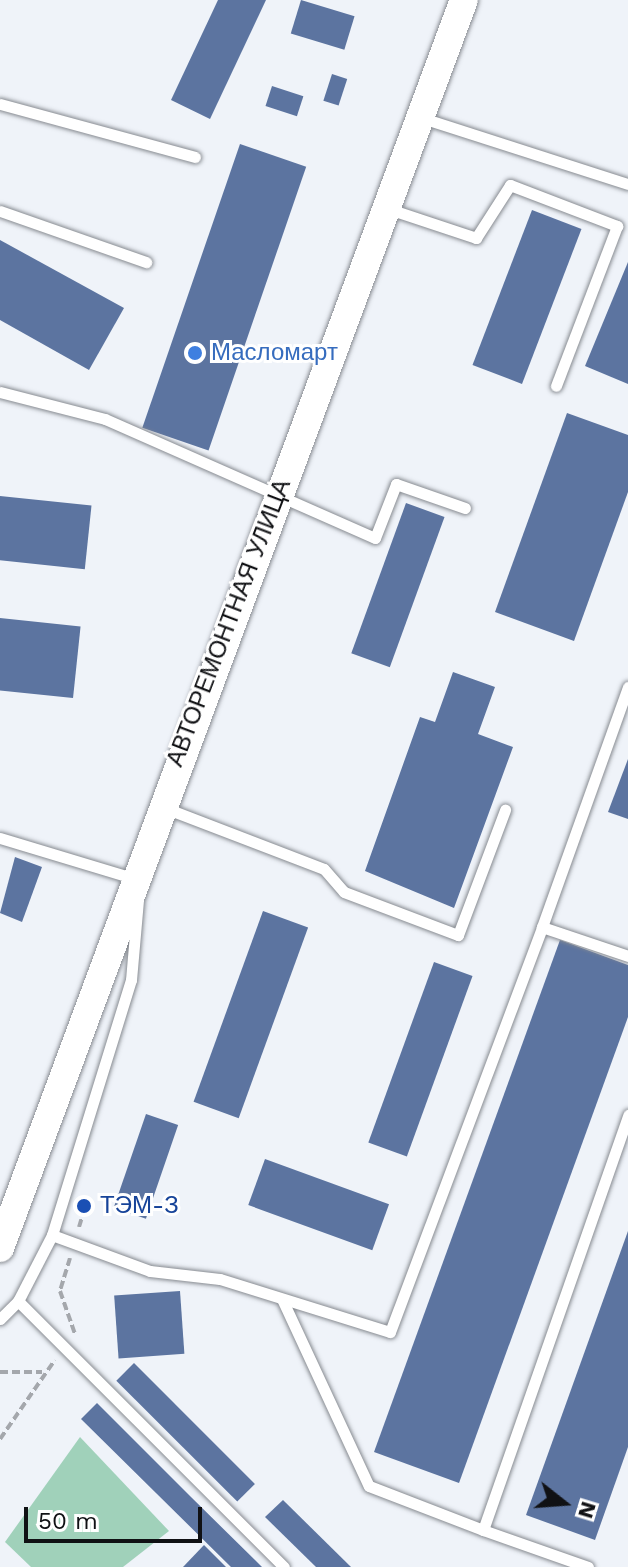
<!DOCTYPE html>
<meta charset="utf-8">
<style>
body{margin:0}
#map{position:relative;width:628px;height:1567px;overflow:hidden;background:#eff3f9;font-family:"Work Sans",sans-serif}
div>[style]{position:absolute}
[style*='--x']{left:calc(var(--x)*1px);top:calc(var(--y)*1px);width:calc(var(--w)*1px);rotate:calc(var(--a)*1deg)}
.green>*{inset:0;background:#a0d1ba}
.building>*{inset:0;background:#5c74a0;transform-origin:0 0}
.path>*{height:4px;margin-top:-2px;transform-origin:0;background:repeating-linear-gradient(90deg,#a4a7ac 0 8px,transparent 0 12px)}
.roads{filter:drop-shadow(0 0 2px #878b91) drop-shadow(0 0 2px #878b91)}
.service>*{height:11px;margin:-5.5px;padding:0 5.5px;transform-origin:5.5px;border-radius:5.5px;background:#fff}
.tertiary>*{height:28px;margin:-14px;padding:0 14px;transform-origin:14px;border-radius:14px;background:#fff}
.dots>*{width:22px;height:22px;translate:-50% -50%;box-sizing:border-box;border:4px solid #fff;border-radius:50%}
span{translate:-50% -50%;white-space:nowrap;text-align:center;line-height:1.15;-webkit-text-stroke:6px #fff;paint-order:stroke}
.shop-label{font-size:24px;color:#366cbe}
.left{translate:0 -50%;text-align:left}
.street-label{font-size:24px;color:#101114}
.transit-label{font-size:24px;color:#164399}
.north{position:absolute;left:524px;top:1463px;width:80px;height:80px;-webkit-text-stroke:6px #fff;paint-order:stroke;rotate:107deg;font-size:22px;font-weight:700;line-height:32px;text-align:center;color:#101114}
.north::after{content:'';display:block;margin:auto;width:28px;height:36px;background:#101114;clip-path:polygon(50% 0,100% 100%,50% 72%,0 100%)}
.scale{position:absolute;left:24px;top:1507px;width:178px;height:36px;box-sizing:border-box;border:4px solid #101114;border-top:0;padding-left:10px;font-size:24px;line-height:28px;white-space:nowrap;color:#101114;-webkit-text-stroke:6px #fff;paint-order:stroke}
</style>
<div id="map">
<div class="green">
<div style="clip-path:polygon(80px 1437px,169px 1531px,123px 1567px,31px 1567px,5px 1542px)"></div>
</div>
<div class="building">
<div style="clip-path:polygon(218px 0,266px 0,210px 119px,171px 100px)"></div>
<div style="left:301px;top:0;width:56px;height:35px;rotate:17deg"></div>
<div style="left:332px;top:74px;width:16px;height:28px;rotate:18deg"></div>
<div style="left:272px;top:86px;width:33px;height:21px;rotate:18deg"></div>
<div style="left:240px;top:144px;width:70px;height:300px;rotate:19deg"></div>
<div style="left:532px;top:210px;width:53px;height:166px;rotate:21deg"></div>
<div style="clip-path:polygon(0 240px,124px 308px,89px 370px,0 320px)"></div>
<div style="clip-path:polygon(628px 262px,628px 384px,585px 366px)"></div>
<div style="clip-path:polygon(567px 413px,628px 435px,628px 492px,574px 641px,495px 612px)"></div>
<div style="left:0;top:496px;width:92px;height:64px;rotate:6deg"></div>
<div style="left:406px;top:503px;width:41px;height:160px;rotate:20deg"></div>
<div style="left:0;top:618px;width:81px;height:72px;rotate:6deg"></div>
<div style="clip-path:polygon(453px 672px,495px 687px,478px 734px,513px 747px,454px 908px,365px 871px,420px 717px,435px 722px)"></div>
<div style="clip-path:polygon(628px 759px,628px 819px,608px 812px)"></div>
<div style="clip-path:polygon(15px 857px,42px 867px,22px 922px,0 913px)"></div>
<div style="left:263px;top:911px;width:48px;height:203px;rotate:20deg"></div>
<div style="clip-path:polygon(560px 940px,628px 965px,628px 1017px,459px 1483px,374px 1452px)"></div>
<div style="left:434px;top:962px;width:41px;height:192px;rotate:20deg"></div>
<div style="left:146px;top:1114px;width:34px;height:99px;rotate:19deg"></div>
<div style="left:265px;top:1159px;width:132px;height:49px;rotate:20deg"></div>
<div style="clip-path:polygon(628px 1231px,628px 1447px,595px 1540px,526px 1515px)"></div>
<div style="left:180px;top:1291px;width:63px;height:66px;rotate:86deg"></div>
<div style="left:134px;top:1363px;width:171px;height:25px;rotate:45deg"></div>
<div style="clip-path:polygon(97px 1403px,191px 1497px,262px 1567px,231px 1567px,81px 1419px)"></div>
<div style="clip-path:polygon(283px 1500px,351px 1567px,316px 1567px,265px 1517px)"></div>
<div style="clip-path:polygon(204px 1545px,226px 1567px,183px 1567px)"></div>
</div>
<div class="path">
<div style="--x:79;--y:1227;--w:28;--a:-73"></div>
<div style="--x:70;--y:1258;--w:34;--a:107"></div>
<div style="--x:60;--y:1291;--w:46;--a:70.8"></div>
<div style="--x:0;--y:1372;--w:42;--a:0"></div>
<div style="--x:0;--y:1439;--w:96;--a:-55.2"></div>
</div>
<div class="roads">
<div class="service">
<div style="--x:0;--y:104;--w:202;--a:15.2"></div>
<div style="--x:419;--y:117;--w:219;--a:17.8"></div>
<div style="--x:389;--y:209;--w:92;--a:18.4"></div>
<div style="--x:476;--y:238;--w:63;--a:-57.3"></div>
<div style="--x:510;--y:185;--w:115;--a:21"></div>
<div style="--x:617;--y:226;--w:171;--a:110.9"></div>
<div style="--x:0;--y:211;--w:155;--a:19.3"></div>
<div style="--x:0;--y:392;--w:108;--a:14.4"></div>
<div style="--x:105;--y:419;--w:295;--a:23.8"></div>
<div style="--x:375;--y:538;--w:58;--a:-68.7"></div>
<div style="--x:396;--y:484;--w:73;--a:19.2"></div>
<div style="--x:165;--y:808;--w:170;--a:21"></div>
<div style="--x:324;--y:869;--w:30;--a:49"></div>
<div style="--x:344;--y:892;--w:122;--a:20.7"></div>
<div style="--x:458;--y:935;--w:134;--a:-69.4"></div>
<div style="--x:0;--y:838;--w:142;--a:16.8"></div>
<div style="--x:542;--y:927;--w:255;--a:-70.3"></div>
<div style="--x:52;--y:1235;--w:104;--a:20.2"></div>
<div style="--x:150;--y:1271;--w:70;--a:6.5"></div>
<div style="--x:220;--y:1279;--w:178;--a:17.3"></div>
<div style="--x:390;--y:1332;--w:433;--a:-69.4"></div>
<div style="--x:542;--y:927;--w:91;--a:18.6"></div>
<div style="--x:282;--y:1299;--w:206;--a:65.1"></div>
<div style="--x:369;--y:1486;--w:122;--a:21.1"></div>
<div style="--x:18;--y:1301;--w:376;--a:45"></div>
<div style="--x:0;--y:1319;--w:25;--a:-45"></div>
<div style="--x:18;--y:1301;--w:74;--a:-62.7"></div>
<div style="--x:52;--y:1235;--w:267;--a:-72.8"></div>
<div style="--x:131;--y:980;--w:80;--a:-85"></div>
<div style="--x:588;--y:1567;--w:111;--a:-160.6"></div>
<div style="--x:483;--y:1530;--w:440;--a:-70.7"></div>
</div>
<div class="tertiary">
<div style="--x:0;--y:1248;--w:1331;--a:-69.61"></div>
</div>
</div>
<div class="dots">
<div style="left:195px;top:353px;background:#3f7fe0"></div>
<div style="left:84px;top:1206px;background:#1a4fb4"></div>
</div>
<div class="shop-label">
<span class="left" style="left:211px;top:353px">Масломарт</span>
</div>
<div class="street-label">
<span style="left:229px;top:623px;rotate:-69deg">АВТОРЕМОНТНАЯ УЛИЦА</span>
</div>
<div class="transit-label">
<span class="left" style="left:100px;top:1206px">ТЭМ-З</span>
</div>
<div class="north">N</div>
<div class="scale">50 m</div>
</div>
